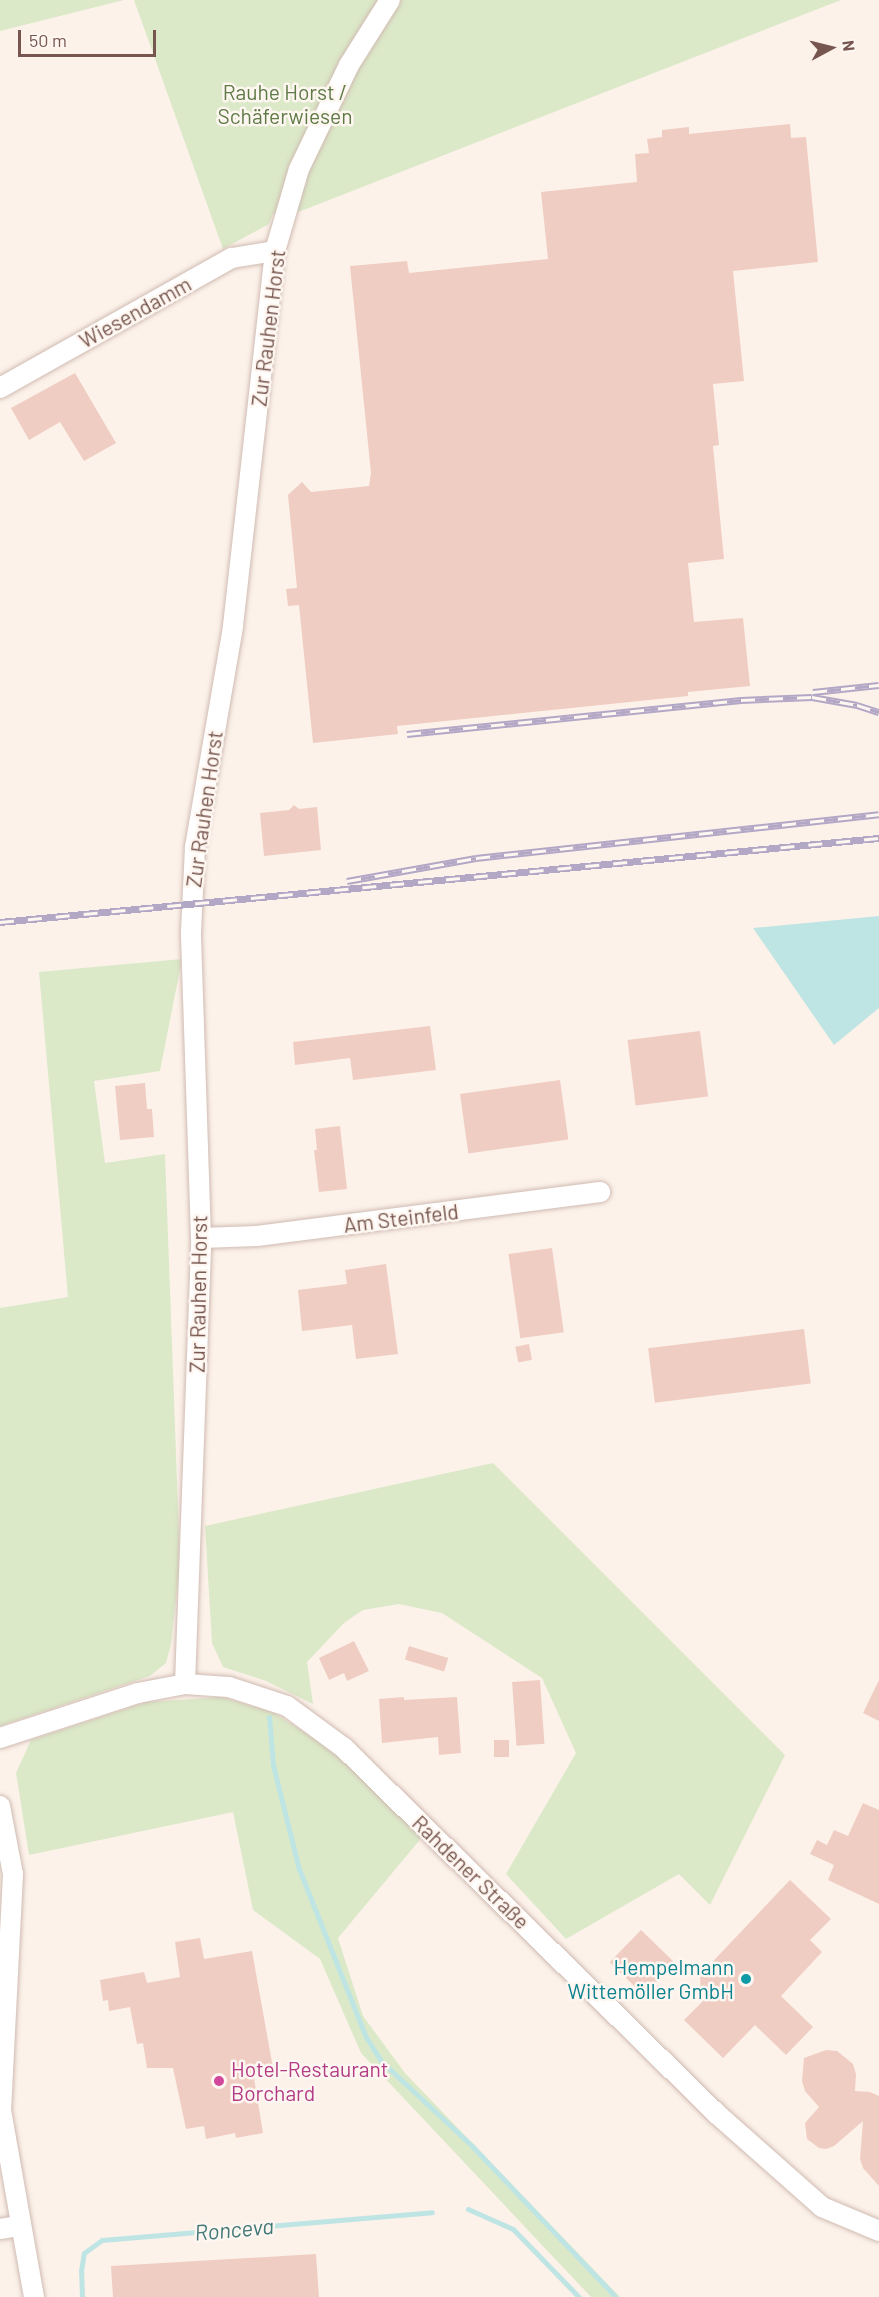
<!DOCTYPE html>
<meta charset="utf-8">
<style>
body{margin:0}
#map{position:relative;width:879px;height:2297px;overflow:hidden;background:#fcf2ea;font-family:Barlow,sans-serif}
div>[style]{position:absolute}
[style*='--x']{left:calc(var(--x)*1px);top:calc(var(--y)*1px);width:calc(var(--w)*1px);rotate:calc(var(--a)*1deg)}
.green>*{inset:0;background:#dbe9c8}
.water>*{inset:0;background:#bee5e4}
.stream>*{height:5px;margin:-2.5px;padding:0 2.5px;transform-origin:2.5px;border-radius:2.5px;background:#bee5e4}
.building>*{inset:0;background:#f0cdc2;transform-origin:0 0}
.roads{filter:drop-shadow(0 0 2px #d0bbb2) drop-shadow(0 0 2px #d0bbb2)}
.street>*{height:20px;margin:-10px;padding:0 10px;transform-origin:10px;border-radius:10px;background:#fff}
.rail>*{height:7px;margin-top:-3.5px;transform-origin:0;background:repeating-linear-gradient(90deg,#fef6f0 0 14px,#b3a7c6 0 28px);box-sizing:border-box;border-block:2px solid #b3a7c6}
.dots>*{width:16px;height:16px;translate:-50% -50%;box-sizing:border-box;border:3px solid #fef6f0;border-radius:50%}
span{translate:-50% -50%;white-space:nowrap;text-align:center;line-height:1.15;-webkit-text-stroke:5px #fef6f0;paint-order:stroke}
.park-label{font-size:21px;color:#5e7a46}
.street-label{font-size:21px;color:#76564e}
.culture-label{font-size:21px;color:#0d838f}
.right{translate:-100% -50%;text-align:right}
.hotel-label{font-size:21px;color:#b23c85}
.left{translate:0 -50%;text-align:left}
.water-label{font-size:22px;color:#427979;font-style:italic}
.north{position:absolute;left:801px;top:18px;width:60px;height:60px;-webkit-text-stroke:4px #fef6f0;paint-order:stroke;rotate:83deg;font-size:16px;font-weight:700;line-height:24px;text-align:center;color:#76564e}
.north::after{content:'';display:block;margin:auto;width:21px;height:27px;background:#76564e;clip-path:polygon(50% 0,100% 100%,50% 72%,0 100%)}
.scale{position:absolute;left:18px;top:30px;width:138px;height:27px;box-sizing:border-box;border:3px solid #76564e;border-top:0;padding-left:8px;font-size:18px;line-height:21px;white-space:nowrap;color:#76564e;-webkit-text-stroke:4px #fef6f0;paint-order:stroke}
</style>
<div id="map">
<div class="green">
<div style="clip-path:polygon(0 0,124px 0,0 31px)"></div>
<div style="clip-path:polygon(134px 0,841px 0,301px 211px,273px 214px,269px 224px,223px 249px)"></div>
<div style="clip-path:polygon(182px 959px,160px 1071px,94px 1081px,105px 1163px,165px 1154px,180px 1563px,171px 1644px,166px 1663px,150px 1676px,0 1726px,0 1308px,68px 1297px,39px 972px)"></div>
<div style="clip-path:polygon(493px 1463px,785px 1755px,710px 1905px,679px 1874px,566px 1939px,506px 1874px,576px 1753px,542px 1678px,442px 1613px,399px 1604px,363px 1610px,344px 1623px,307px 1662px,313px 1704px,266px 1681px,223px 1667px,212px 1643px,205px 1526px)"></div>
<div style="clip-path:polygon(222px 1697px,274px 1713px,328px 1747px,423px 1836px,338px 1938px,363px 2016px,405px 2073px,620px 2297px,591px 2297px,361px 2053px,320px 1959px,253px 1910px,233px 1812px,29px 1855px,16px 1773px,31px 1740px,147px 1702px)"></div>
</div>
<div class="water">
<div style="clip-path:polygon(879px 916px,879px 1008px,834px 1045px,753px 928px)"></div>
</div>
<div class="stream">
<div style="--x:269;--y:1717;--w:48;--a:85.2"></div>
<div style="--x:273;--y:1765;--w:107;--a:76"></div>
<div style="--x:299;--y:1869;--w:181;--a:68.3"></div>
<div style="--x:366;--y:2037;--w:28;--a:58"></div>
<div style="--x:381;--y:2061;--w:125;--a:43"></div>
<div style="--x:472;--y:2146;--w:209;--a:46.4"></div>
<div style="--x:468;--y:2209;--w:49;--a:24"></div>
<div style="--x:513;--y:2229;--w:95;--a:45.9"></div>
<div style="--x:82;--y:2297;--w:26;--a:-92"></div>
<div style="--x:81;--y:2271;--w:18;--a:-81"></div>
<div style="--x:84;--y:2253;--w:22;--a:-36"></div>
<div style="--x:102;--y:2240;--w:331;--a:-4.8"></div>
</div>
<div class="building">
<div style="clip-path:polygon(790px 124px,791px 138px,806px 137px,818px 262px,733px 271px,744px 381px,713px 384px,719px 445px,713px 446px,724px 559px,688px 563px,694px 622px,743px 618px,750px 686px,688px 692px,688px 696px,397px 726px,398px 734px,313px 743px,299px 605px,288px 606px,286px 589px,297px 588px,288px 495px,302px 482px,311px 492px,369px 486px,371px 473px,350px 266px,407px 261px,409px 273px,548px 259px,541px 192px,637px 182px,635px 154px,649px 153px,647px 139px,662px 137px,662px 130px,689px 127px,689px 134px)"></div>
<div style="clip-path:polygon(75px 373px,116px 443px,84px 461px,60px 422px,29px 440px,11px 408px)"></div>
<div style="clip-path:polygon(294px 805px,299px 809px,317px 807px,321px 850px,264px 856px,260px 813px,289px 810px)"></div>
<div style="clip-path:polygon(430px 1026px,436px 1070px,353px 1080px,350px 1058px,295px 1065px,293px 1042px)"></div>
<div style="left:700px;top:1031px;width:66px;height:73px;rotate:83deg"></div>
<div style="left:560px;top:1080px;width:60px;height:101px;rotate:82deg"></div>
<div style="clip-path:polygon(145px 1083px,147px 1109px,152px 1109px,154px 1137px,120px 1140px,115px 1086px)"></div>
<div style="clip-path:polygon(340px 1126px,347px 1189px,319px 1192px,314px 1150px,317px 1150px,315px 1129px)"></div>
<div style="left:552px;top:1248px;width:85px;height:44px;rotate:82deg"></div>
<div style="clip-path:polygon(386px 1264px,398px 1354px,356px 1359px,352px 1325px,302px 1331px,298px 1290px,347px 1284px,345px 1270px)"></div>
<div style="left:804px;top:1329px;width:55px;height:157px;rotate:83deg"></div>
<div style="left:529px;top:1344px;width:16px;height:14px;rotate:79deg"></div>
<div style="clip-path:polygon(354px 1641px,369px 1671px,347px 1681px,344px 1673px,329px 1680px,319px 1658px)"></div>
<div style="left:409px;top:1646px;width:41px;height:14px;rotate:17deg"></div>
<div style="left:540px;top:1680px;width:64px;height:28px;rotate:86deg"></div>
<div style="clip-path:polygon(879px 1680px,879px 1721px,863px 1713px)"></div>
<div style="clip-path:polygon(404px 1697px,404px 1700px,457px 1697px,461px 1753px,439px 1755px,438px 1737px,382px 1743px,379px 1699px)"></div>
<div style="left:494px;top:1740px;width:15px;height:17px"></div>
<div style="clip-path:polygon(863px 1803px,879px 1810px,879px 1904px,828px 1880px,834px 1865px,810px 1854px,817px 1840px,827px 1845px,834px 1830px,848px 1836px)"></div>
<div style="clip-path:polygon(790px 1880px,831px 1919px,810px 1940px,822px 1952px,781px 1996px,813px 2027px,786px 2055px,755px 2025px,723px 2058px,684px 2020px,705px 1999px,701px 1995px,700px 1975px)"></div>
<div style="left:641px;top:1930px;width:47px;height:45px;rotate:44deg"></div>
<div style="clip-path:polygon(200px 1938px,204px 1959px,252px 1951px,273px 2068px,253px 2072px,263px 2133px,236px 2138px,235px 2133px,206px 2139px,204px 2126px,186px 2129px,173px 2068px,147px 2068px,143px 2043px,137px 2044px,130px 2007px,109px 2011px,108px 2000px,103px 2001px,100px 1980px,144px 1972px,147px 1983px,180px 1977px,175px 1942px)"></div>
<div style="clip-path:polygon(826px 2050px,837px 2051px,853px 2064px,856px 2074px,855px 2091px,870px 2092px,879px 2096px,879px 2186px,863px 2168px,860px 2159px,863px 2121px,834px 2146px,826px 2149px,819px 2148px,807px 2139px,805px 2123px,819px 2107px,805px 2091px,802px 2081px,804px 2058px)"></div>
<div style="clip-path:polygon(316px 2254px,319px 2297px,113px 2297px,111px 2266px)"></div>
</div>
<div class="roads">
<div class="street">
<div style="--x:0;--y:388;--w:266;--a:-29.3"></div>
<div style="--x:232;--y:258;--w:44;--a:-9.2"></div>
<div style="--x:201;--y:1238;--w:56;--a:-2"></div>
<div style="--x:257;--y:1236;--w:346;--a:-7.3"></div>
<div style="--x:185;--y:1684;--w:446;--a:-87.9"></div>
<div style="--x:201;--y:1238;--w:306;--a:-91.9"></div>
<div style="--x:191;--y:932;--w:85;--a:-87.3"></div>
<div style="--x:195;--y:847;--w:224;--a:-80.2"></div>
<div style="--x:233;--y:626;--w:377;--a:-83.6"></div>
<div style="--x:275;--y:251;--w:85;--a:-73.7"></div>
<div style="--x:299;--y:169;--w:115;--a:-64.3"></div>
<div style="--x:349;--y:65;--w:77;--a:-57.8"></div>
<div style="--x:0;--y:1738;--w:145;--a:-18.1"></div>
<div style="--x:138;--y:1693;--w:48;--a:-10.8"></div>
<div style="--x:185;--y:1684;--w:44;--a:3.9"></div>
<div style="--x:229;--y:1687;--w:61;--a:18.1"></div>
<div style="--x:287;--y:1706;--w:71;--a:36.4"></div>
<div style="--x:344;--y:1748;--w:523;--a:44.46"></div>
<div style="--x:717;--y:2114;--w:140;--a:41.5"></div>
<div style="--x:822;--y:2207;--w:62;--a:22.8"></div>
<div style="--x:0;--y:1806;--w:69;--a:79.2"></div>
<div style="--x:13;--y:1874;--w:236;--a:92.9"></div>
<div style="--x:1;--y:2110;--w:190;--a:80"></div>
<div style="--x:0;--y:2229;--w:20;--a:-9"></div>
</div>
</div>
<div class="rail">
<div style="--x:813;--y:692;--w:66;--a:-6.1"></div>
<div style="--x:407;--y:734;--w:336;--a:-5.8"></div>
<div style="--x:741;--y:700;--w:71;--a:-2.4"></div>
<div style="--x:812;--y:697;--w:46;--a:10.1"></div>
<div style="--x:857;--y:705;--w:23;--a:18"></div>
<div style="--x:347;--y:881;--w:131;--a:-10.1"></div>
<div style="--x:476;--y:858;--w:405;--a:-6.2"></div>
<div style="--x:0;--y:922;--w:883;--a:-5.46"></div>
</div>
<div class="dots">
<div style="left:746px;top:1979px;background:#0f9aa8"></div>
<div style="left:219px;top:2081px;background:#d1479c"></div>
</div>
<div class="park-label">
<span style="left:285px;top:104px">Rauhe Horst /<br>Schäferwiesen</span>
</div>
<div class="street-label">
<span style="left:135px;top:312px;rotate:-29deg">Wiesendamm</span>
<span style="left:268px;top:328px;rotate:-83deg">Zur Rauhen Horst</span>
<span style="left:204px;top:809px;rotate:-82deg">Zur Rauhen Horst</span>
<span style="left:401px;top:1218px;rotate:-7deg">Am Steinfeld</span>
<span style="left:198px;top:1294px;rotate:-89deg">Zur Rauhen Horst</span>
<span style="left:471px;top:1872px;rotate:44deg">Rahdener Straße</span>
</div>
<div class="culture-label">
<span class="right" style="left:734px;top:1979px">Hempelmann<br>Wittemöller GmbH</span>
</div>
<div class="hotel-label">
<span class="left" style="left:231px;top:2081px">Hotel-Restaurant<br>Borchard</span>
</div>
<div class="water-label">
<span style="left:234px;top:2229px;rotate:-5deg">Ronceva</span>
</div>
<div class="north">N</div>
<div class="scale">50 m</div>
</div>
